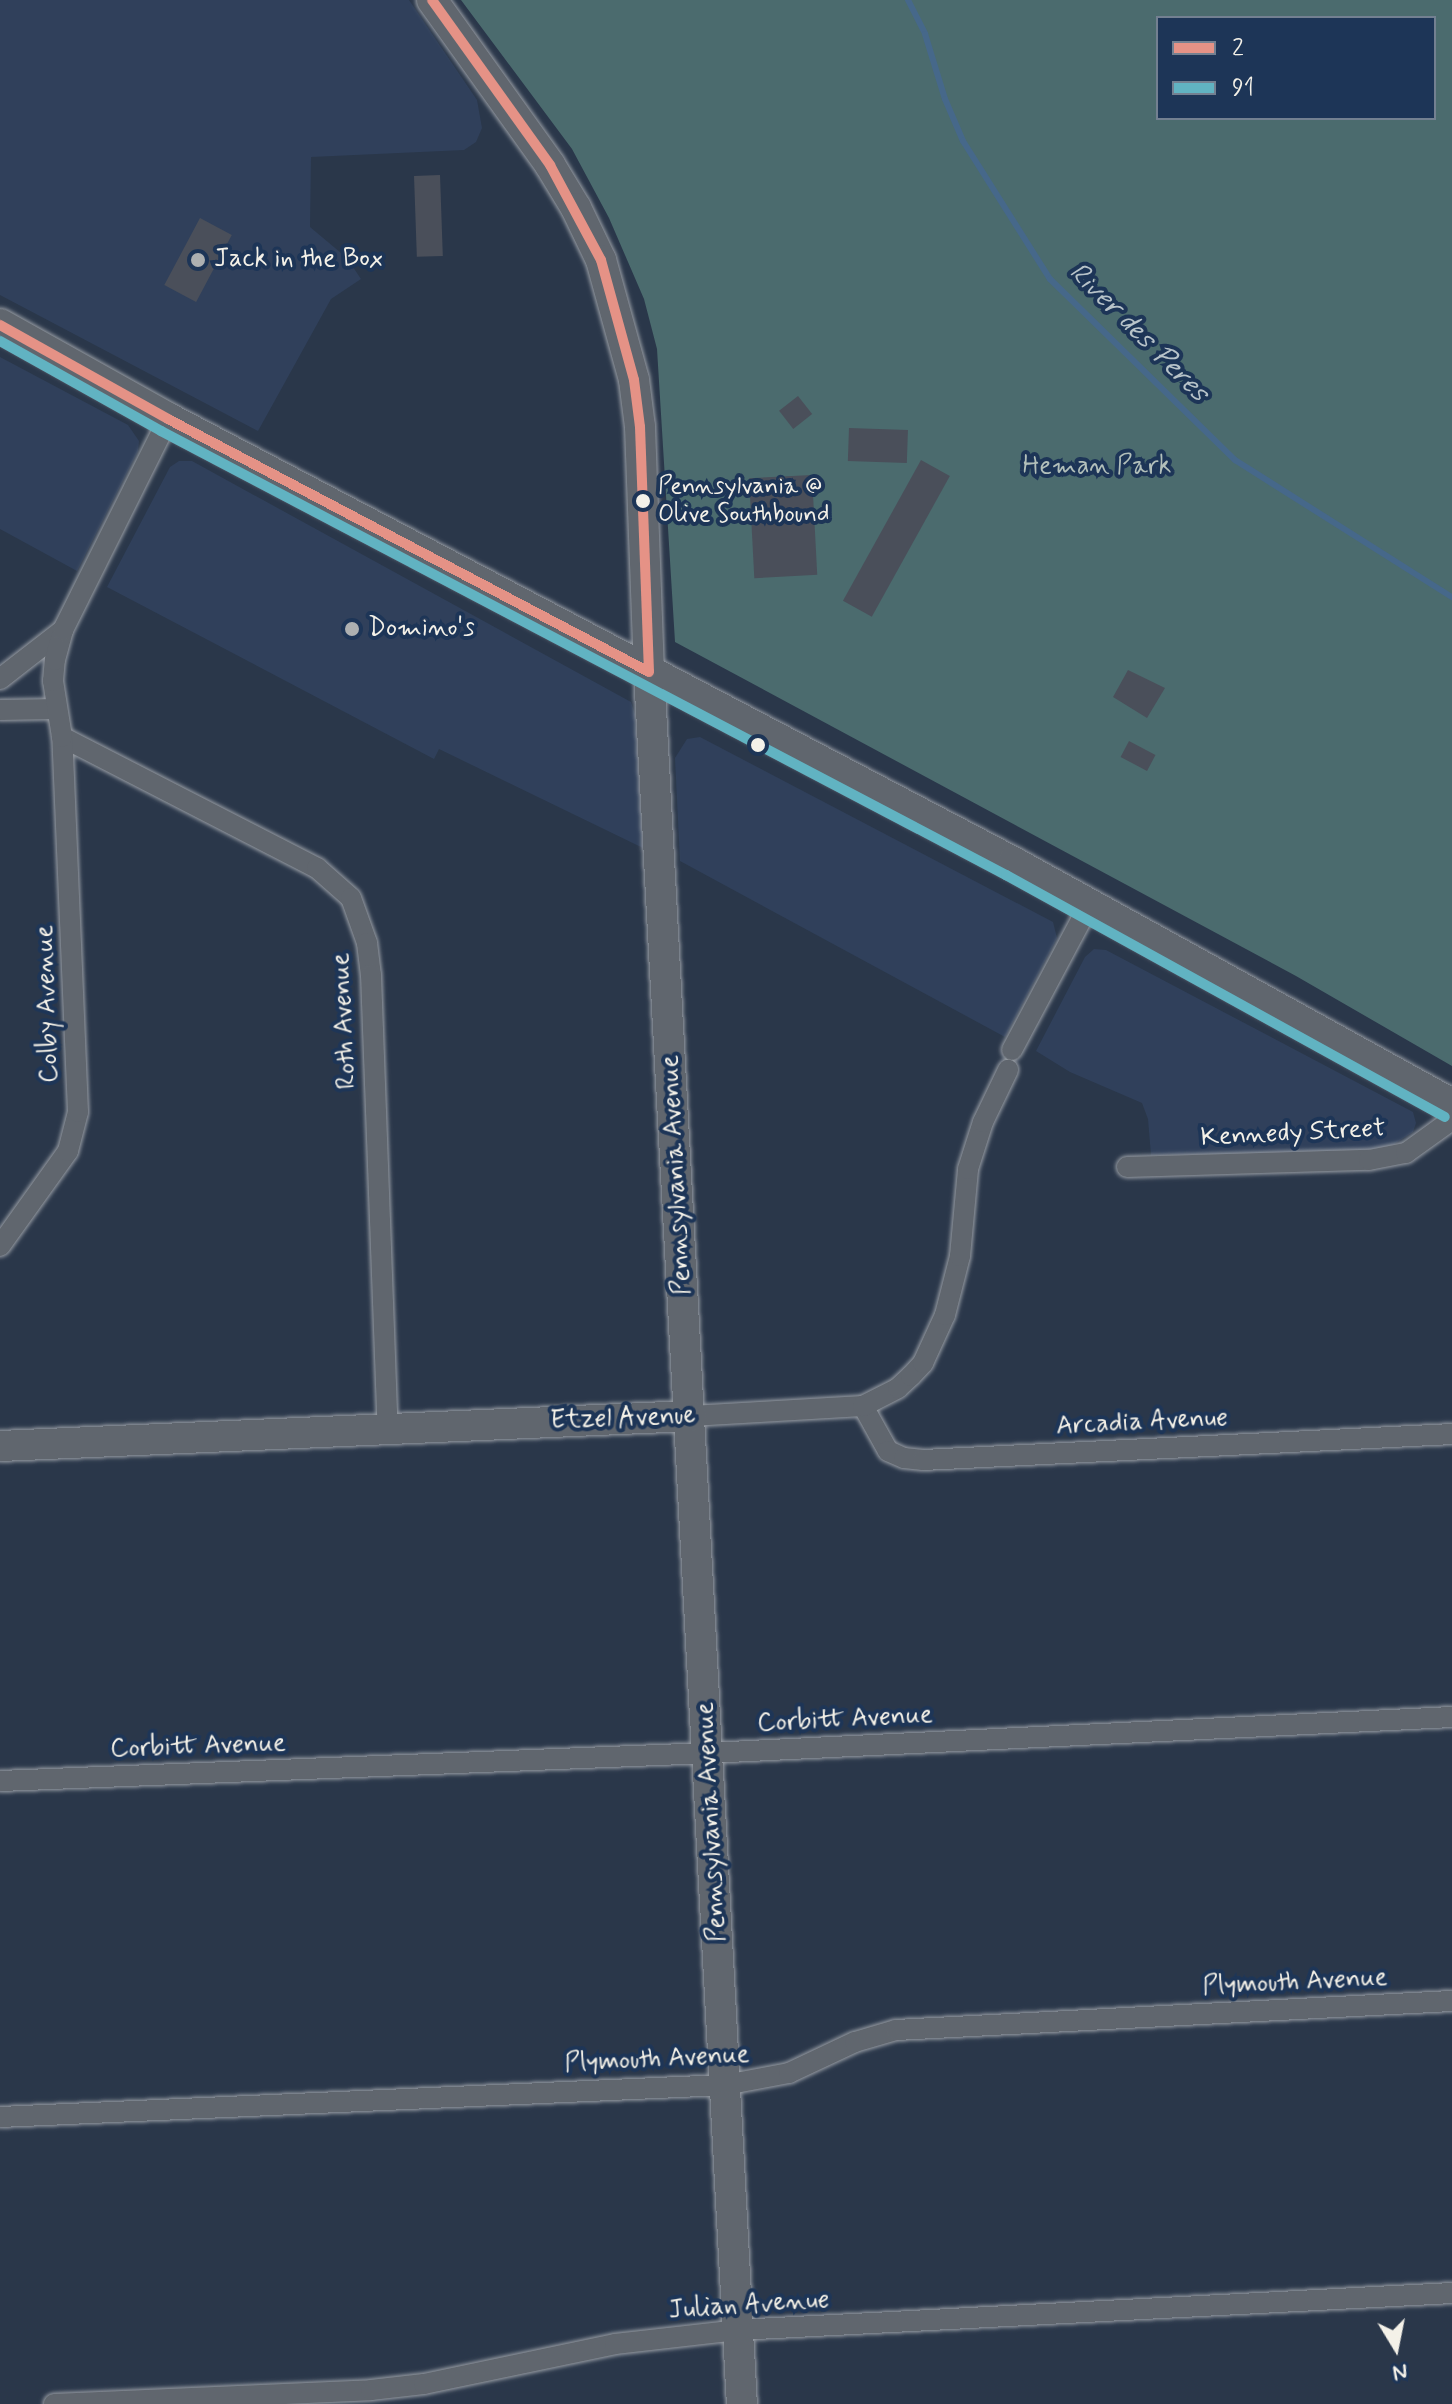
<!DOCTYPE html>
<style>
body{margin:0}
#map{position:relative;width:1452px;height:2404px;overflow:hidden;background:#2a374a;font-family:Mynerve,sans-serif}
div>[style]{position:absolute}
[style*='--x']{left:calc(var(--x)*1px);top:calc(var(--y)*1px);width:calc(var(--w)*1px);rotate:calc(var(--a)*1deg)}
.built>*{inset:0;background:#30405b}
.green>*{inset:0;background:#4b6b6e}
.stream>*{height:6px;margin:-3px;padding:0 3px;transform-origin:3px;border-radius:3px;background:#46688a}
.building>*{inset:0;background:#4a4f5a;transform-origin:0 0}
.roads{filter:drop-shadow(0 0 2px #979ca3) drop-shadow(0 0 2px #979ca3)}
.street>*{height:20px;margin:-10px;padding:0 10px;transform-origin:10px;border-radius:10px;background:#60666e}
.secondary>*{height:30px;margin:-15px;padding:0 15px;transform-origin:15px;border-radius:15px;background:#60666e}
.primary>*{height:32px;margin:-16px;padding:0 16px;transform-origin:16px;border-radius:16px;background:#60666e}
.bus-1>*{height:10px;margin:-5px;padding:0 5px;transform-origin:5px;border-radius:5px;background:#e59286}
.bus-2>*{height:10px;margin:-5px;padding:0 5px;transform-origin:5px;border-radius:5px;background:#61b3c2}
.dots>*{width:22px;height:22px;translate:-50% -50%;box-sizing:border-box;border:4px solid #1d3557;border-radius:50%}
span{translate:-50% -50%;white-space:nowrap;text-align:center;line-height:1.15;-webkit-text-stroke:8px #1d3557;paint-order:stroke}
.bus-label{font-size:24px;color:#f4f1e8}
.left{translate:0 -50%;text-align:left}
.poi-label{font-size:26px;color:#f4f1e8}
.park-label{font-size:26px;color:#b2bfba}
.street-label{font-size:26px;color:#f4f1e8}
.water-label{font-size:28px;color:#b8c3c9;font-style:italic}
.legend{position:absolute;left:1156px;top:16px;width:280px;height:104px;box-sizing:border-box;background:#1d3557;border:2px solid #738091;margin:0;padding:10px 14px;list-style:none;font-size:24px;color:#f4f1e8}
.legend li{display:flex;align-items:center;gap:16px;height:40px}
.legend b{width:40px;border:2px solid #738091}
.north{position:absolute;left:1356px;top:2308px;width:80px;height:80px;-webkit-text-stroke:6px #1d3557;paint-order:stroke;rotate:170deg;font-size:22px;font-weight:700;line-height:32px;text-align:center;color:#f4f1e8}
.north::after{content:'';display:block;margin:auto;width:28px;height:36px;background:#f4f1e8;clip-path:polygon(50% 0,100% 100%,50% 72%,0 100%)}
</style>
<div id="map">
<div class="built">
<div style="clip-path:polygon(0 0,409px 0,477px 100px,482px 128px,476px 142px,464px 150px,311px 157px,310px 227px,347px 258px,361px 279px,331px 299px,258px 431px,0 295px)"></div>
<div style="clip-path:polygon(0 357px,128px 425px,139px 441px,138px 451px,77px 571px,0 529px)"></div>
<div style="clip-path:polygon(179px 461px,192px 461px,631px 702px,635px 714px,643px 848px,439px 749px,434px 759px,107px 587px,170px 467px)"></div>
<div style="clip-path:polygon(700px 737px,1053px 922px,1057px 938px,1005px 1037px,680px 861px,675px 758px,687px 739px)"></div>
<div style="clip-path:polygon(1094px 949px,1106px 950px,1413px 1112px,1416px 1123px,1413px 1132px,1386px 1149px,1364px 1152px,1151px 1155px,1148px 1119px,1142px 1103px,1070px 1072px,1036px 1051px,1085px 957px)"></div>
</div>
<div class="green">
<div style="clip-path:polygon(evenodd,461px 0,1452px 0,1452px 1066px,1296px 976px,675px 642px,657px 349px,644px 299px,609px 218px,572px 149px,461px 0,1158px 18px,1434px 18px,1434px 118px,1158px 118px,1158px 18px)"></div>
</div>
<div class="stream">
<div style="--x:908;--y:0;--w:38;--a:63"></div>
<div style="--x:925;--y:34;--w:68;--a:72.9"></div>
<div style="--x:945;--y:99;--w:46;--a:66.8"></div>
<div style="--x:963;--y:141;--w:163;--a:57.8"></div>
<div style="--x:1050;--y:279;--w:259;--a:44.4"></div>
<div style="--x:1235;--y:460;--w:257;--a:32.3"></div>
</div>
<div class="building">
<div style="left:440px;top:175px;width:81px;height:26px;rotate:88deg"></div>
<div style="left:200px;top:218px;width:36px;height:76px;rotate:28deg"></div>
<div style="left:798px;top:396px;width:23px;height:24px;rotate:52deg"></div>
<div style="left:849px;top:428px;width:59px;height:33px;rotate:2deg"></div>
<div style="left:921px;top:460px;width:33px;height:161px;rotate:29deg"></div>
<div style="left:812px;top:475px;width:100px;height:63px;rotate:87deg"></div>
<div style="clip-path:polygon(1128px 670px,1165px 688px,1147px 718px,1113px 697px)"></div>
<div style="left:1129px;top:741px;width:30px;height:18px;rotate:28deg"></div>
</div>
<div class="roads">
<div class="street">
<div style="--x:0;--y:679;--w:80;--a:-37.9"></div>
<div style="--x:0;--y:710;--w:57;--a:-1"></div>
<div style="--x:62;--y:737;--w:287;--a:27.2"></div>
<div style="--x:317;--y:868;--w:45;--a:41.4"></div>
<div style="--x:351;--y:898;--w:48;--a:70.4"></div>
<div style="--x:367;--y:943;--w:32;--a:83"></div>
<div style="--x:371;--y:975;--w:454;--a:87.9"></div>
<div style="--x:1012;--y:1050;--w:164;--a:-62"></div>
<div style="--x:1127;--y:1167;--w:242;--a:-1.7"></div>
<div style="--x:1369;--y:1160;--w:38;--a:-11"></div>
<div style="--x:1406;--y:1153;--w:57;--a:-35.7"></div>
<div style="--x:0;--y:1246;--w:117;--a:-54.4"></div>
<div style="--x:68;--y:1151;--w:40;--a:-75.6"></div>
<div style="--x:78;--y:1112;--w:375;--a:-92.4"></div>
<div style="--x:62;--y:737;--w:57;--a:-99.1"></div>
<div style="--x:53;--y:681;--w:21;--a:-85"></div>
<div style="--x:55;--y:660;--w:31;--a:-75"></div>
<div style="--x:63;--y:630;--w:236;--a:-63.5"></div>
<div style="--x:863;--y:1406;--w:51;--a:60.9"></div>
<div style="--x:888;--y:1451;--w:17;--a:24"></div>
<div style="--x:904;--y:1458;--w:19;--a:6"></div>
<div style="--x:923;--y:1460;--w:530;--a:-2.81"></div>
<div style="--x:691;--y:1416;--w:172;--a:-3.3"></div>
<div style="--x:863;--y:1406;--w:39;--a:-27"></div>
<div style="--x:898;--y:1388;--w:18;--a:-43"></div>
<div style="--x:911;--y:1376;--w:18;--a:-47"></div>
<div style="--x:923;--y:1363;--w:53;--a:-65.4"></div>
<div style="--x:945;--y:1315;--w:61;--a:-75.7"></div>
<div style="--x:960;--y:1256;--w:87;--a:-84.7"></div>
<div style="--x:968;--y:1169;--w:49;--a:-72.3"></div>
<div style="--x:983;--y:1122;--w:58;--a:-64.3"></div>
<div style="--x:0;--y:1781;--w:709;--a:-2.26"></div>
<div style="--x:708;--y:1753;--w:745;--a:-2.77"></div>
<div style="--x:0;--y:2117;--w:726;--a:-2.53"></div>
<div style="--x:725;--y:2085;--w:65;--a:-10.6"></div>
<div style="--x:789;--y:2073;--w:73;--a:-25.2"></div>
<div style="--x:855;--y:2042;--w:43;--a:-16.3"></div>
<div style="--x:896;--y:2030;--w:557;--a:-2.99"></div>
<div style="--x:54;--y:2404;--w:317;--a:-2.5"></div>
<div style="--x:371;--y:2390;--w:53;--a:-6.5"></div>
<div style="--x:424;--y:2384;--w:195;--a:-11.8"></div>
<div style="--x:615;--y:2344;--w:123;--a:-6.5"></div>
<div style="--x:737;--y:2330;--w:716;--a:-2.96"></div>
</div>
<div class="secondary">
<div style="--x:432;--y:0;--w:203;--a:54.4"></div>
<div style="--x:550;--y:165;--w:50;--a:58.8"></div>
<div style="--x:576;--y:208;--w:58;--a:64.3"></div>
<div style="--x:601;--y:260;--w:124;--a:74.6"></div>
<div style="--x:634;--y:380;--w:47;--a:82.7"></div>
<div style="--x:640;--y:427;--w:245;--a:87.9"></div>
<div style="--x:649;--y:672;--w:1734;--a:86.93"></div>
<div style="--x:0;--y:1446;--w:692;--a:-2.49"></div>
</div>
<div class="primary">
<div style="--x:0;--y:325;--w:193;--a:29.2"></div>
<div style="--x:168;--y:419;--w:955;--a:27.72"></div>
<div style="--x:1013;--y:863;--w:501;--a:28.87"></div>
</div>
</div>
<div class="bus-1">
<div style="--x:432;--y:0;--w:203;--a:54.4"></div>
<div style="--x:550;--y:165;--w:108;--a:61.8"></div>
<div style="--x:601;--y:260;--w:124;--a:74.6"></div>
<div style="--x:634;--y:380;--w:47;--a:82.7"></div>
<div style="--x:640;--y:427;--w:245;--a:87.9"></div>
<div style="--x:0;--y:325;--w:193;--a:29.2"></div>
<div style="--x:168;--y:419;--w:543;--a:27.74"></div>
</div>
<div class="bus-2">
<div style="--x:0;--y:341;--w:184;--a:29.2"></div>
<div style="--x:161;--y:431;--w:955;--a:27.72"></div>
<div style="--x:1006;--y:875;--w:501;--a:28.87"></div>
</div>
<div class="dots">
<div style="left:198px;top:260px;background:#adb0b1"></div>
<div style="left:643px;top:501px;background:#f4f1e8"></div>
<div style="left:352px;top:629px;background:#adb0b1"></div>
<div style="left:758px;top:745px;background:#f4f1e8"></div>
</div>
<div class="bus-label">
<span class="left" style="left:658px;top:501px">Pennsylvania @<br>Olive Southbound</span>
</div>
<div class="poi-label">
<span class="left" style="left:214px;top:260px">Jack in the Box</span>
<span class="left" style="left:368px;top:629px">Domino's</span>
</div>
<div class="park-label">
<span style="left:1097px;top:467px">Heman Park</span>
</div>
<div class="street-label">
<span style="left:48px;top:1004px;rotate:-92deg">Colby Avenue</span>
<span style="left:345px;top:1021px;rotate:-93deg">Roth Avenue</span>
<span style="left:1293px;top:1134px;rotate:-3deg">Kennedy Street</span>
<span style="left:677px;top:1175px;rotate:-93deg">Pennsylvania Avenue</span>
<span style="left:623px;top:1419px;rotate:-2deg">Etzel Avenue</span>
<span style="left:1142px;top:1423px;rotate:-3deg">Arcadia Avenue</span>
<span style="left:845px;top:1720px;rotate:-3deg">Corbitt Avenue</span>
<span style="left:198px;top:1747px;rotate:-2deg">Corbitt Avenue</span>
<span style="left:712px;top:1822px;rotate:-93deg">Pennsylvania Avenue</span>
<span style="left:1295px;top:1983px;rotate:-3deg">Plymouth Avenue</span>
<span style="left:657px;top:2060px;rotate:-3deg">Plymouth Avenue</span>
<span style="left:749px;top:2306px;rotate:-4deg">Julian Avenue</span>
</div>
<div class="water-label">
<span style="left:1138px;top:333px;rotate:45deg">River des Peres</span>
</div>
<ul class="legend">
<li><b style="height:10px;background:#e59286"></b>2</li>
<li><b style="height:10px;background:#61b3c2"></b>91</li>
</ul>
<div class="north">N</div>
</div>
